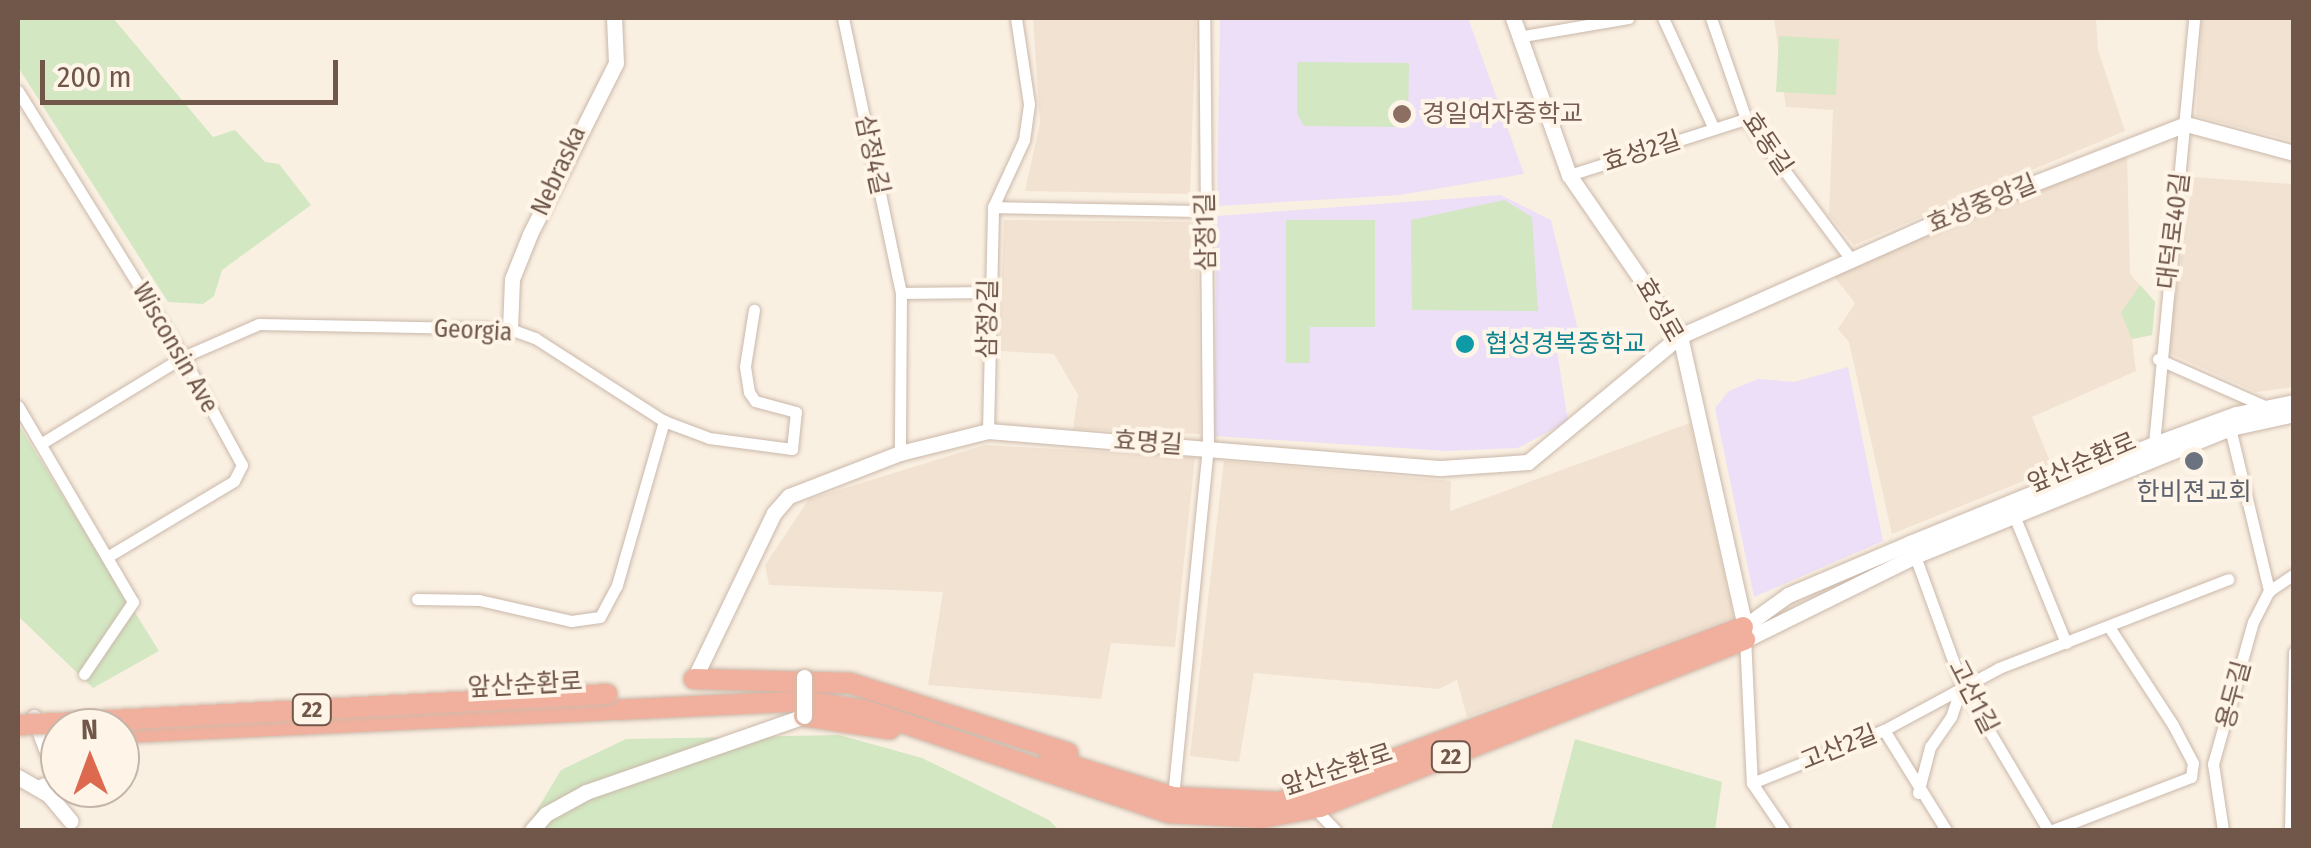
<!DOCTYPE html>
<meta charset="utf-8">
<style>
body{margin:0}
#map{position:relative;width:2311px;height:848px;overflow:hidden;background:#faf0e2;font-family:"Fira Sans Condensed","Noto Sans KR",sans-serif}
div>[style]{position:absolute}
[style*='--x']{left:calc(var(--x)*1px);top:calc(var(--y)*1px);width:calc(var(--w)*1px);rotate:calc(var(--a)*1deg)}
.residential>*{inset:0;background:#f2e2d1}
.education>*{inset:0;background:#eddff7}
.green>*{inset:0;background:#d2e7c2;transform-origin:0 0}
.roads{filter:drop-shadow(0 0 2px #cab8aa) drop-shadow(0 0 2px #cab8aa)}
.street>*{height:11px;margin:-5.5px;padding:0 5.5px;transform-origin:5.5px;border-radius:5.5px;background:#fff}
.secondary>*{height:15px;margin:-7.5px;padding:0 7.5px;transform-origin:7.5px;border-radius:7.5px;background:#fff}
.highway>*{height:20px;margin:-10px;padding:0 10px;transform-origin:10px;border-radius:10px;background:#f1b09d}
.bridges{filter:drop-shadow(0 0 2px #d0baaa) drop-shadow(0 0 2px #d0baaa)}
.secondary-bridge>*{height:15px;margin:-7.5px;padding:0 7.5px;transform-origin:7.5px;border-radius:7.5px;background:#fff}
.highway-bridge>*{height:20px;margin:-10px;padding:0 10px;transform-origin:10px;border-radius:10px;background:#f1b09d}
.dots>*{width:28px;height:28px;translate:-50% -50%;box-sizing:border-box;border:5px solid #fef5e8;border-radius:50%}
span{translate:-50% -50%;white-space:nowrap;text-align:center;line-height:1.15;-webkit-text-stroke:8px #fef5e8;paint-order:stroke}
.shield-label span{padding:2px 8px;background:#fef5e8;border:2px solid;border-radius:8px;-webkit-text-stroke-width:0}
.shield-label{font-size:22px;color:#70574a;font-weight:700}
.education-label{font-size:25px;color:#785e54}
.left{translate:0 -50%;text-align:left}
.street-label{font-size:25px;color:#70574a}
.culture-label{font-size:25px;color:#0d838f}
.worship-label{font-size:25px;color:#5b616d}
.frame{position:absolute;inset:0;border:20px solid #70574a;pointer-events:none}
.north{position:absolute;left:40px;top:708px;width:100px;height:100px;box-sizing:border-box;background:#fef5e8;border:2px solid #c5b6a9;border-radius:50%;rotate:359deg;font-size:28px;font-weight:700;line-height:40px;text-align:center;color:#70574a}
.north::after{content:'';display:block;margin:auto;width:35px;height:45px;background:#dd6a4f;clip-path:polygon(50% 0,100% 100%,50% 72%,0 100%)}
.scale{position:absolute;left:40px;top:60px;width:298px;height:45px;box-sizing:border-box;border:5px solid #70574a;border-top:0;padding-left:12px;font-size:30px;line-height:35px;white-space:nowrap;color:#70574a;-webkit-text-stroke:8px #fef5e8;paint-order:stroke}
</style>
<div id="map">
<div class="residential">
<div style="clip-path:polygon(1033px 18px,1196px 18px,1190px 194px,1025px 191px,1040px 123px)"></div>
<div style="clip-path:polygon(1774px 18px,2096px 18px,2098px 50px,2125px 131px,1854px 245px,1829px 215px,1833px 110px,1786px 107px)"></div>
<div style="clip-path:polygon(2202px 18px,2293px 18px,2293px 141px,2196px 116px)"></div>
<div style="clip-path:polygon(2127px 153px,2130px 274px,2155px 302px,2152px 335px,2132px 339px,2136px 371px,2032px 417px,2053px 469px,1892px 534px,1849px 342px,1838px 329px,1855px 303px,1832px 274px)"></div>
<div style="clip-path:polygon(2193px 177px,2293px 184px,2293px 387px,2256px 392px,2167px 352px)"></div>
<div style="clip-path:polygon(1004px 220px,1197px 222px,1200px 434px,1073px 429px,1078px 395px,1054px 354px,999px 351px)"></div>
<div style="clip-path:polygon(1690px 423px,1734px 617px,1467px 717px,1457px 680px,1439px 689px,1254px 673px,1239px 762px,1190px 756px,1224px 461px,1451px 481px,1450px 511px)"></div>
<div style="clip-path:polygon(985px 445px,1195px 457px,1175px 647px,1111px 643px,1101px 699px,928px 685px,943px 592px,769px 585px,765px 565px,809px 499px)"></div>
</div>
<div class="education">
<div style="clip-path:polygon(1220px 18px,1468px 18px,1524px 174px,1400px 195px,1217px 206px)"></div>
<div style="clip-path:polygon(1501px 195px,1551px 220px,1579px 334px,1554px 332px,1568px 421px,1518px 448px,1447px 451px,1214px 436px,1217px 216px)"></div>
<div style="clip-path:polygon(1848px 367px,1883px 541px,1754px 597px,1715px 408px,1729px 391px,1758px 379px,1794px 382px)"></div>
</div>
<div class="green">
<div style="clip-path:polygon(18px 18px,113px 18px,213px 137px,235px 130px,265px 162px,279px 164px,311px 205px,222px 270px,214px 296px,203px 304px,168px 302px,18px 67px)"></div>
<div style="left:1779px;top:36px;width:60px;height:56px;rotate:3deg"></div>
<div style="clip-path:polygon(1297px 62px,1409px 63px,1408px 127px,1304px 126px,1297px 114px)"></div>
<div style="clip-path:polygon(1504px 200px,1532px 217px,1538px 311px,1412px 310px,1411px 220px)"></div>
<div style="clip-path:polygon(1286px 220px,1375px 220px,1375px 327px,1310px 327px,1310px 363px,1286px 363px)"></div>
<div style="clip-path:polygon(2140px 285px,2155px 302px,2152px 335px,2132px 339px,2121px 313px)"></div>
<div style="clip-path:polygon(18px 424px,159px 651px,93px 688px,18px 616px)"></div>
<div style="clip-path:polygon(839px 735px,922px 758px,1049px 820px,1059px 830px,525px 830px,561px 770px,626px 739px)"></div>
<div style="clip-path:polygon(1575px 739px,1722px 782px,1715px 830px,1551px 830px)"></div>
</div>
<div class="roads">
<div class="street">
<div style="--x:843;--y:18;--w:281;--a:78.1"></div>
<div style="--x:901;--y:293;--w:160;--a:90.4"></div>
<div style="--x:1663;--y:18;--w:122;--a:65.3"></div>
<div style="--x:1711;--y:18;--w:107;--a:70.9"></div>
<div style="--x:1746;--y:119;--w:174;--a:53.2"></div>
<div style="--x:1518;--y:37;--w:112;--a:-9.8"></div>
<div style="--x:18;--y:91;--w:313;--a:58.2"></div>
<div style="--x:183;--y:357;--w:123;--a:61.4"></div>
<div style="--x:242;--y:465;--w:18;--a:117"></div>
<div style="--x:234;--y:481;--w:148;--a:149.1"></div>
<div style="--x:1569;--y:175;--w:186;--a:-17.6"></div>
<div style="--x:993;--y:207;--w:213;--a:1.1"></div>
<div style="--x:901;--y:293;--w:86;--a:-0.7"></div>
<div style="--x:2158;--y:359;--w:119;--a:23.8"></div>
<div style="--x:18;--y:406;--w:227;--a:59.6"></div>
<div style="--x:133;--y:602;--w:87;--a:124.2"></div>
<div style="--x:2230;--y:428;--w:168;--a:76.5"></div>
<div style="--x:988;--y:431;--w:224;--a:-88.7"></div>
<div style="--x:993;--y:207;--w:74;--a:-65.2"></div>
<div style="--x:1024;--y:140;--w:36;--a:-82"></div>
<div style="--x:1029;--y:104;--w:87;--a:-98.6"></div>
<div style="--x:42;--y:443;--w:165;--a:-31.4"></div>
<div style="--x:183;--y:357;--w:83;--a:-23.5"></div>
<div style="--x:259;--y:324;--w:251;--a:1.1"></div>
<div style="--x:510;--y:329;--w:27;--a:20"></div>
<div style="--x:535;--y:338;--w:153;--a:32.8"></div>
<div style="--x:664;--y:421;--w:48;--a:20.7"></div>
<div style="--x:709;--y:438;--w:84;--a:7.5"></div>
<div style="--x:792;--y:449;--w:37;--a:-84"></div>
<div style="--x:796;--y:412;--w:42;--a:-165"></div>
<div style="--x:755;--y:401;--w:11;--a:-124"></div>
<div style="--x:749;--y:392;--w:26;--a:-99"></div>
<div style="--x:745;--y:366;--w:57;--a:-80.9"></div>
<div style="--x:2154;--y:444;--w:428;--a:-84.6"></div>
<div style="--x:2015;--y:518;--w:135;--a:67.8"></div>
<div style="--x:1915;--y:556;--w:137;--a:70"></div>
<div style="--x:1962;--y:685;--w:169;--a:59.3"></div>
<div style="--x:417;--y:599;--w:62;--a:0.9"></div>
<div style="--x:479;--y:600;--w:94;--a:12.9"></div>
<div style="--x:571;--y:621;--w:29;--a:-8"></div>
<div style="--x:600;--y:617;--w:36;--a:-62"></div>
<div style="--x:617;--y:585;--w:171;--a:-74"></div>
<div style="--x:1745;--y:637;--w:146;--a:87.3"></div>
<div style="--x:1884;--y:730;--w:118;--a:58.2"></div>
<div style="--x:1752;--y:783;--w:142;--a:-21.9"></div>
<div style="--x:1884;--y:730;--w:131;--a:-28.3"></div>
<div style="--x:1999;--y:668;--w:246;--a:-21.2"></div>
<div style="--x:1752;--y:783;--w:57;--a:55.8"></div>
<div style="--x:1918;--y:793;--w:48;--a:-75.4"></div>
<div style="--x:1930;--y:747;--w:37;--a:-55"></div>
<div style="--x:1951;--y:717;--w:34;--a:-71"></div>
<div style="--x:1173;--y:797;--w:352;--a:-84.3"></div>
<div style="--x:1208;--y:447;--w:429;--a:-90.5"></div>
<div style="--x:1315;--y:809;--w:29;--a:46"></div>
<div style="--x:2053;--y:830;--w:148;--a:-21"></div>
<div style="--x:2191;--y:777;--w:14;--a:-82"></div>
<div style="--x:2193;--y:763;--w:43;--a:-117.8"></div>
<div style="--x:2173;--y:725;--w:117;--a:-123.1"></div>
<div style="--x:2223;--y:830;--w:67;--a:-98.6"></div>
<div style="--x:2213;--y:764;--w:148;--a:-74.3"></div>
<div style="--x:2253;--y:622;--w:35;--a:-63"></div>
<div style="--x:2269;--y:591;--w:30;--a:-34"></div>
<div style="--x:2290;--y:830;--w:178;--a:-88.7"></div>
</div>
<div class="secondary">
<div style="--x:1513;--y:18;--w:167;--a:70.4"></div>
<div style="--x:1569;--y:175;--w:196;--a:55.4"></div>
<div style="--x:1680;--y:336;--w:297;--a:77.4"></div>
<div style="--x:1745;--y:626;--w:53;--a:-35.8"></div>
<div style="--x:1788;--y:595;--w:133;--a:-23.1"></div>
<div style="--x:1910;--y:543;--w:263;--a:-22.1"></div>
<div style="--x:2154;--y:444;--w:87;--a:-20.1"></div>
<div style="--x:2236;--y:414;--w:59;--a:-11.7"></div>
<div style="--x:510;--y:329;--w:50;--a:-87.7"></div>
<div style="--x:512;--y:279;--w:48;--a:-68.2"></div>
<div style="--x:530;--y:234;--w:191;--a:-63.3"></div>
<div style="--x:616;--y:63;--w:45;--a:-92.5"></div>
<div style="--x:1745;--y:640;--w:190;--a:-26.3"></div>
<div style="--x:1915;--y:556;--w:340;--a:-22.1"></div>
<div style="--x:2230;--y:428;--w:66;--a:-12.3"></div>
<div style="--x:694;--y:679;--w:184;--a:-64.3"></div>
<div style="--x:774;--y:513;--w:23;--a:-49"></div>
<div style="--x:789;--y:496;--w:119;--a:-21.2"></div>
<div style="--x:900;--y:453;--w:91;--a:-14"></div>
<div style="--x:988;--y:431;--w:455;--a:4.7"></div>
<div style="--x:1441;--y:468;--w:87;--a:-3.9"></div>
<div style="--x:1528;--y:462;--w:197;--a:-39.7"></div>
<div style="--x:1680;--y:336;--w:285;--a:-24"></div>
<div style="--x:1940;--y:220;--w:264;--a:-21.3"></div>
<div style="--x:2186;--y:124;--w:112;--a:15"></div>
<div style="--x:34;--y:717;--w:67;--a:69.1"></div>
<div style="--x:58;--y:780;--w:22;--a:159"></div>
<div style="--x:18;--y:777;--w:34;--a:30"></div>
<div style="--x:48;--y:794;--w:35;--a:50"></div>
<div style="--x:532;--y:830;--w:21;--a:-49"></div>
<div style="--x:546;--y:814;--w:46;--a:-28.8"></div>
<div style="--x:586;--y:792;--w:231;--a:-19.2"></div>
</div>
<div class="highway">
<div style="--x:694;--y:679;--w:156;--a:1.5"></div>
<div style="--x:850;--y:683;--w:229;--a:17.8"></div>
<div style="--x:804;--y:716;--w:87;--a:8.6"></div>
<div style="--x:120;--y:733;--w:685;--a:-2.68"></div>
<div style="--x:804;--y:701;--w:62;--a:8.4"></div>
<div style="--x:865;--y:710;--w:322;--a:18.7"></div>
<div style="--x:1170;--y:813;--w:92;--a:3.1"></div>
<div style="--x:1262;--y:818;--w:59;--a:-10.7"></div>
<div style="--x:1320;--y:807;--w:457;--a:-21.5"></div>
<div style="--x:1050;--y:759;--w:129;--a:17.2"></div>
<div style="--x:1173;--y:797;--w:107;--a:2.7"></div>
<div style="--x:1280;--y:802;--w:495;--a:-20.7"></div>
</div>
</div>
<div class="bridges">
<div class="secondary-bridge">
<div style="--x:804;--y:677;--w:39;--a:90"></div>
</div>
<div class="highway-bridge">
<div style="--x:18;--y:725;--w:590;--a:-3.01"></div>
</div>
</div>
<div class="dots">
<div style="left:1402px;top:114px;background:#8d6e63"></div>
<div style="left:1465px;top:344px;background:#0f9aa8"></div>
<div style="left:2194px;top:461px;background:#6b7280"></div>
</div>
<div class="shield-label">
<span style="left:312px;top:710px">22</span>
<span style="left:1451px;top:757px">22</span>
</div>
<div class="education-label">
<span class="left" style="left:1422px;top:114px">경일여자중학교</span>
</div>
<div class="street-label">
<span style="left:1767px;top:144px;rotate:56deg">효동길</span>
<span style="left:1642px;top:152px;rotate:-18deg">효성2길</span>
<span style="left:872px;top:155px;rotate:78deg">삼정4길</span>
<span style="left:559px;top:171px;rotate:-65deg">Nebraska</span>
<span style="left:1982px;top:204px;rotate:-22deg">효성중앙길</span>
<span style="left:2174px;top:231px;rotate:-83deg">대덕로40길</span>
<span style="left:1206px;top:232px;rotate:-91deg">삼정1길</span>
<span style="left:1659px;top:310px;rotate:60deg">효성로</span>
<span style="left:988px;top:319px;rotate:-89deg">삼정2길</span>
<span style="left:473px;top:331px;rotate:3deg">Georgia</span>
<span style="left:175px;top:348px;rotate:60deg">Wisconsin Ave</span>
<span style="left:1148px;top:443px;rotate:4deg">효명길</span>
<span style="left:2082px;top:463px;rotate:-23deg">앞산순환로</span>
<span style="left:525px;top:685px;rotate:-3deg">앞산순환로</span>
<span style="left:2234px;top:695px;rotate:-75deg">용두길</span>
<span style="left:1973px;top:697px;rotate:63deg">고산1길</span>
<span style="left:1839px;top:748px;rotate:-22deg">고산2길</span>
<span style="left:1337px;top:770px;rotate:-18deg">앞산순환로</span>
</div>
<div class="culture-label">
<span class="left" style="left:1485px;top:344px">협성경복중학교</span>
</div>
<div class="worship-label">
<span style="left:2194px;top:492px">한비젼교회</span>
</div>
<div class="frame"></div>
<div class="north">N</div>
<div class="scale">200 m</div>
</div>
